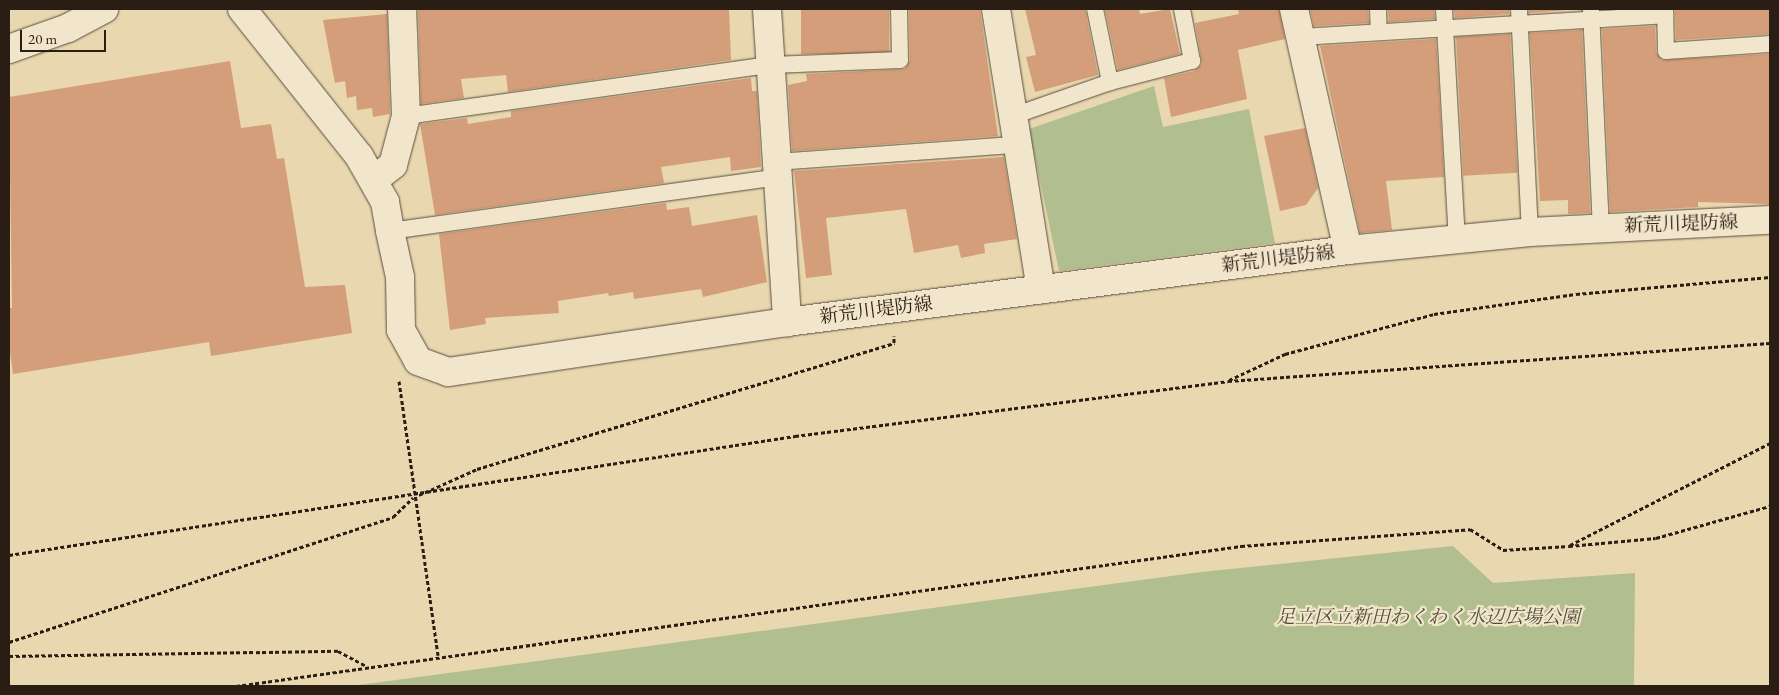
<!DOCTYPE html>
<meta charset="utf-8">
<style>
body{margin:0}
#map{position:relative;width:1779px;height:695px;overflow:hidden;background:#e9d7b0;font-family:"EB Garamond","Noto Serif JP",serif}
div>[style]{position:absolute}
[style*='--x']{left:calc(var(--x)*1px);top:calc(var(--y)*1px);width:calc(var(--w)*1px);rotate:calc(var(--a)*1deg)}
.green>*{inset:0;background:#b1bf90}
.building>*{inset:0;background:#d39e79;transform-origin:0 0}
.path>*{height:3px;margin-top:-1.5px;transform-origin:0;background:repeating-linear-gradient(90deg,#2a1d14 0 4px,transparent 0 6.5px)}
.roads{filter:drop-shadow(0 0 1px #5a4c3b) drop-shadow(0 0 1px #5a4c3b)}
.lane>*{height:16px;margin:-8px;padding:0 8px;transform-origin:8px;border-radius:8px;background:#f1e5cc}
.street>*{height:28px;margin:-14px;padding:0 14px;transform-origin:14px;border-radius:14px;background:#f1e5cc}
.secondary>*{height:28px;margin:-14px;padding:0 14px;transform-origin:14px;border-radius:14px;background:#f1e5cc}
span{translate:-50% -50%;white-space:nowrap;text-align:center;line-height:1.15;-webkit-text-stroke:4.5px #f1e5cc;paint-order:stroke}
.street-label{font-size:19px;color:#2a1d14}
.park-label{font-size:19px;color:#524e39;font-style:italic}
.frame{position:absolute;inset:0;border:10px solid #2a1d14;pointer-events:none}
.scale{position:absolute;left:20px;top:30px;width:86px;height:22px;box-sizing:border-box;border:2px solid #2a1d14;border-top:0;padding-left:6px;font-size:15px;line-height:18px;white-space:nowrap;color:#2a1d14;-webkit-text-stroke:4px #f1e5cc;paint-order:stroke}
</style>
<div id="map">
<div class="green">
<div style="clip-path:polygon(1154px 86px,1163px 127px,1249px 109px,1275px 243px,1059px 271px,1029px 129px)"></div>
<div style="clip-path:polygon(1453px 546px,1493px 583px,1635px 573px,1634px 686px,351px 686px,1201px 572px)"></div>
</div>
<div class="building">
<div style="clip-path:polygon(418px 9px,729px 9px,731px 60px,508px 92px,506px 75px,461px 79px,464px 98px,421px 104px)"></div>
<div style="left:801px;top:9px;width:88px;height:45px"></div>
<div style="clip-path:polygon(909px 9px,980px 9px,998px 136px,792px 151px,788px 85px,807px 81px,806px 74px,905px 69px,910px 60px)"></div>
<div style="clip-path:polygon(1025px 9px,1085px 9px,1098px 75px,1035px 92px,1026px 57px,1036px 55px)"></div>
<div style="clip-path:polygon(1105px 9px,1139px 9px,1140px 14px,1170px 9px,1180px 54px,1118px 70px)"></div>
<div style="clip-path:polygon(1238px 9px,1279px 9px,1285px 39px,1238px 50px,1247px 99px,1171px 117px,1164px 78px,1194px 71px,1202px 64px,1195px 23px,1239px 14px)"></div>
<div style="clip-path:polygon(1310px 9px,1368px 9px,1369px 23px,1314px 26px)"></div>
<div style="clip-path:polygon(1388px 9px,1434px 9px,1435px 19px,1389px 22px)"></div>
<div style="clip-path:polygon(1454px 9px,1509px 9px,1509px 14px,1455px 18px)"></div>
<div style="clip-path:polygon(1529px 9px,1581px 9px,1529px 13px)"></div>
<div style="clip-path:polygon(1675px 9px,1770px 9px,1770px 34px,1676px 40px)"></div>
<div style="clip-path:polygon(387px 14px,390px 114px,373px 117px,372px 108px,357px 110px,356px 96px,347px 98px,345px 81px,335px 83px,323px 20px)"></div>
<div style="clip-path:polygon(1655px 26px,1656px 52px,1662px 60px,1770px 54px,1769px 204px,1698px 202px,1698px 207px,1610px 212px,1602px 29px)"></div>
<div style="clip-path:polygon(1582px 30px,1590px 213px,1568px 214px,1568px 200px,1540px 201px,1530px 33px)"></div>
<div style="left:1510px;top:34px;width:139px;height:54px;rotate:87deg"></div>
<div style="clip-path:polygon(1436px 39px,1444px 177px,1386px 181px,1392px 230px,1360px 233px,1320px 46px)"></div>
<div style="clip-path:polygon(230px 61px,241px 128px,271px 124px,277px 159px,284px 158px,305px 287px,345px 285px,352px 333px,211px 356px,209px 342px,13px 374px,9px 344px,9px 308px,12px 308px,9px 97px)"></div>
<div style="clip-path:polygon(751px 78px,752px 91px,757px 91px,761px 167px,731px 171px,730px 157px,661px 167px,664px 183px,435px 215px,420px 124px,467px 118px,468px 124px,511px 117px,511px 111px)"></div>
<div style="clip-path:polygon(1305px 128px,1318px 188px,1306px 205px,1280px 211px,1264px 136px)"></div>
<div style="clip-path:polygon(1004px 157px,1017px 239px,984px 244px,985px 253px,961px 258px,958px 245px,914px 253px,906px 209px,826px 218px,832px 275px,806px 278px,794px 171px)"></div>
<div style="clip-path:polygon(666px 203px,667px 210px,689px 207px,692px 226px,757px 215px,767px 282px,703px 297px,701px 289px,634px 299px,633px 292px,609px 296px,608px 293px,558px 301px,559px 313px,485px 318px,486px 324px,450px 330px,439px 234px)"></div>
</div>
<div class="path">
<div style="--x:1229;--y:380;--w:62;--a:-24.9"></div>
<div style="--x:1285;--y:354;--w:154;--a:-15"></div>
<div style="--x:1434;--y:314;--w:143;--a:-8"></div>
<div style="--x:1576;--y:294;--w:195;--a:-5"></div>
<div style="--x:399;--y:381;--w:277;--a:81.9"></div>
<div style="--x:419;--y:495;--w:64;--a:-24.1"></div>
<div style="--x:477;--y:469;--w:436;--a:-16.8"></div>
<div style="--x:894;--y:343;--w:7;--a:-90"></div>
<div style="--x:1570;--y:545;--w:225;--a:-27"></div>
<div style="--x:9;--y:555;--w:795;--a:-8.61"></div>
<div style="--x:795;--y:436;--w:436;--a:-7.2"></div>
<div style="--x:1228;--y:381;--w:543;--a:-4.01"></div>
<div style="--x:9;--y:642;--w:404;--a:-18"></div>
<div style="--x:393;--y:517;--w:28;--a:-44"></div>
<div style="--x:9;--y:656;--w:329;--a:-0.9"></div>
<div style="--x:338;--y:651;--w:32;--a:28"></div>
<div style="--x:236;--y:686;--w:1015;--a:-7.93"></div>
<div style="--x:1241;--y:546;--w:230;--a:-4.2"></div>
<div style="--x:1470;--y:529;--w:39;--a:32"></div>
<div style="--x:1503;--y:550;--w:66;--a:-3.5"></div>
<div style="--x:1569;--y:546;--w:87;--a:-5.3"></div>
<div style="--x:1656;--y:538;--w:118;--a:-15.7"></div>
</div>
<div class="roads">
<div class="lane">
<div style="--x:1095;--y:9;--w:75;--a:78.4"></div>
<div style="--x:1378;--y:9;--w:23;--a:88"></div>
<div style="--x:1444;--y:9;--w:229;--a:86.8"></div>
<div style="--x:1519;--y:9;--w:223;--a:87.2"></div>
<div style="--x:1665;--y:9;--w:42;--a:88.6"></div>
<div style="--x:1666;--y:51;--w:104;--a:-3.9"></div>
<div style="--x:1591;--y:10;--w:217;--a:87.4"></div>
<div style="--x:1300;--y:37;--w:366;--a:-3.4"></div>
<div style="--x:406;--y:116;--w:369;--a:-8"></div>
<div style="--x:771;--y:65;--w:129;--a:-2.2"></div>
<div style="--x:900;--y:60;--w:51;--a:-91.1"></div>
<div style="--x:1010;--y:117;--w:106;--a:-19.3"></div>
<div style="--x:1110;--y:82;--w:85;--a:-14.4"></div>
<div style="--x:1192;--y:61;--w:53;--a:-100.9"></div>
<div style="--x:777;--y:162;--w:239;--a:-4.1"></div>
<div style="--x:390;--y:231;--w:392;--a:-7.9"></div>
</div>
<div class="street">
<div style="--x:767;--y:9;--w:314;--a:86.3"></div>
<div style="--x:996;--y:9;--w:284;--a:80.9"></div>
<div style="--x:1294;--y:9;--w:247;--a:77.4"></div>
<div style="--x:375;--y:179;--w:23;--a:-38"></div>
<div style="--x:393;--y:165;--w:51;--a:-75.1"></div>
<div style="--x:406;--y:116;--w:107;--a:-92.1"></div>
<div style="--x:390;--y:231;--w:47;--a:77.7"></div>
<div style="--x:400;--y:277;--w:53;--a:88.9"></div>
<div style="--x:401;--y:330;--w:35;--a:61"></div>
<div style="--x:418;--y:361;--w:32;--a:20"></div>
</div>
<div class="secondary">
<div style="--x:242;--y:9;--w:188;--a:51.5"></div>
<div style="--x:359;--y:156;--w:53;--a:60.5"></div>
<div style="--x:385;--y:202;--w:29;--a:80"></div>
<div style="--x:9;--y:49;--w:63;--a:-19.6"></div>
<div style="--x:68;--y:28;--w:41;--a:-27.8"></div>
<div style="--x:448;--y:372;--w:343;--a:-8.4"></div>
<div style="--x:787;--y:322;--w:566;--a:-7.31"></div>
<div style="--x:1348;--y:250;--w:183;--a:-5.6"></div>
<div style="--x:1530;--y:232;--w:240;--a:-2.9"></div>
</div>
</div>
<div class="street-label">
<span style="left:1681px;top:224px;rotate:-2deg">新荒川堤防線</span>
<span style="left:1278px;top:259px;rotate:-7deg">新荒川堤防線</span>
<span style="left:876px;top:310px;rotate:-7deg">新荒川堤防線</span>
</div>
<div class="park-label">
<span style="left:1428px;top:617px">足立区立新田わくわく水辺広場公園</span>
</div>
<div class="frame"></div>
<div class="scale">20 m</div>
</div>
